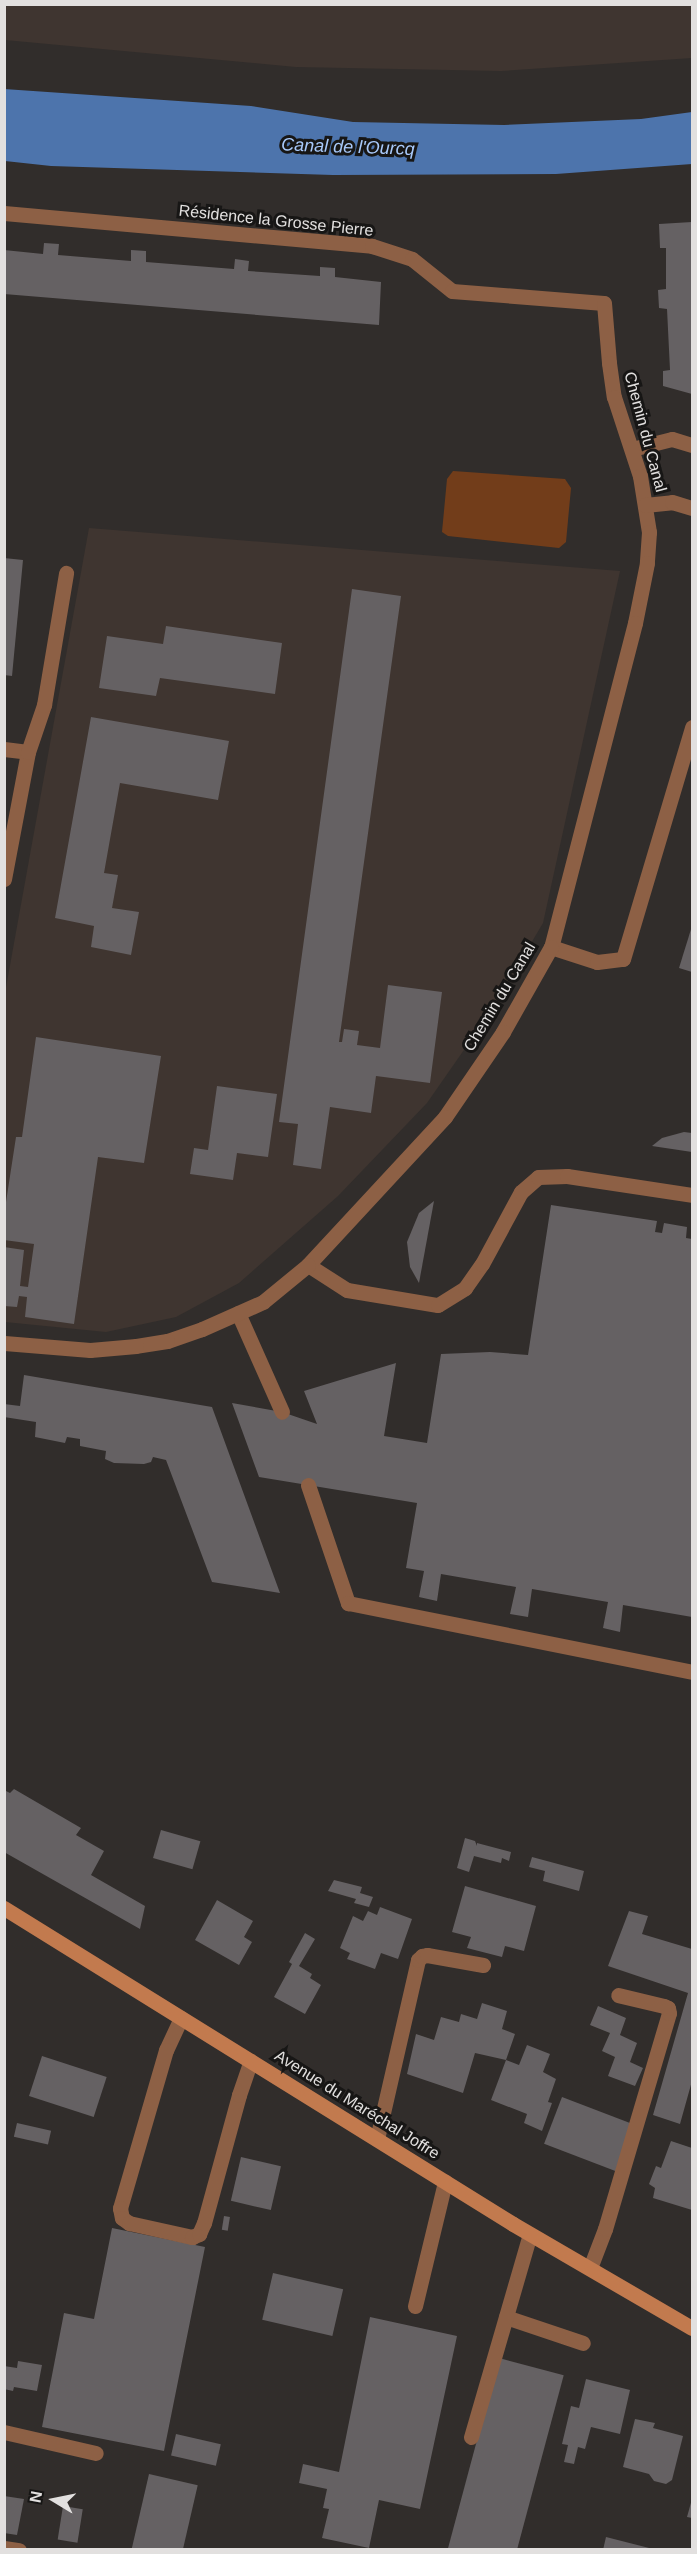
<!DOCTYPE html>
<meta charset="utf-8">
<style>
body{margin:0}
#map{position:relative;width:697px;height:2554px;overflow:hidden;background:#312d2b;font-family:Helvetica,sans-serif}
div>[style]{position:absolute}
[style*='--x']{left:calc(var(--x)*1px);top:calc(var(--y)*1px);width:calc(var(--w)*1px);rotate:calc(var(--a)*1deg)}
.built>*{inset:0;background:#3f3530}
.green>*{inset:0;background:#723d1a}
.water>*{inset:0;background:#4d74ac}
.building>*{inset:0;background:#656163;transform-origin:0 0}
.service>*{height:15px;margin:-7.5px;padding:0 7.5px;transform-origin:7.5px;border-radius:7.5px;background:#8d6045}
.minor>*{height:15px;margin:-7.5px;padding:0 7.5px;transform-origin:7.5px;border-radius:7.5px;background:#8d6045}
.secondary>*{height:15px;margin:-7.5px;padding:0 7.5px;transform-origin:7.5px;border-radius:7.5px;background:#c27a4e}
span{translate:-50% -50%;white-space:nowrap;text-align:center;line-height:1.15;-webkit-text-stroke:6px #171615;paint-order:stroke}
.street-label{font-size:16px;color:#e2e0df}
.water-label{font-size:18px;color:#a8c9fa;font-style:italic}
.frame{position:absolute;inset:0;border:6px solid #e2e0df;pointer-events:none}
.north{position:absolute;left:24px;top:2470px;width:60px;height:60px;-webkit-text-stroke:4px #171615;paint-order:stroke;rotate:280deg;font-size:16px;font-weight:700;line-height:24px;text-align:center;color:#e2e0df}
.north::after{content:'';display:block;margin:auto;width:21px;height:27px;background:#e2e0df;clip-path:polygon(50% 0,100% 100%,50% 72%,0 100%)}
</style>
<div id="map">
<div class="built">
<div style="clip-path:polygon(4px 5px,692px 5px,692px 58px,501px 71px,296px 67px,5px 40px)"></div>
<div style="clip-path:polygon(89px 528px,620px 571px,543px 923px,489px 1014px,427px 1103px,338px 1196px,239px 1283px,176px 1317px,106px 1332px,5px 1322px,5px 993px)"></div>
</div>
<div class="green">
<div style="clip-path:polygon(453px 471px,565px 479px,571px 488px,566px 542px,559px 548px,448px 536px,442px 532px,447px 479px)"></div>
</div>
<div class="water">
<div style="clip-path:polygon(4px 89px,251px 106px,353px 122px,504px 125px,641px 119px,692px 112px,692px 164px,556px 174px,333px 175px,51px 166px,5px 161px)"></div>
</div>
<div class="building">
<div style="clip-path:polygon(692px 222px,692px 394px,663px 386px,663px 371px,670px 370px,667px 309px,659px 308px,658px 290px,666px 289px,666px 248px,660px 248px,659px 224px)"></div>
<div style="clip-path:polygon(44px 243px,59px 244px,58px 255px,131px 261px,131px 250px,146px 251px,146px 262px,234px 269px,235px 259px,249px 261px,248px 271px,320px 276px,320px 267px,335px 268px,335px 277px,381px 282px,379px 325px,4px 294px,4px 250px,43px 254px)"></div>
<div style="clip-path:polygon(4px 558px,23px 560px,12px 676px,4px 675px)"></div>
<div style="clip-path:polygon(352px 589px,401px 596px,339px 1042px,342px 1042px,344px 1029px,359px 1031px,357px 1045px,380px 1048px,388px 985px,442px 992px,430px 1083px,376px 1076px,371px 1113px,330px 1107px,321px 1169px,293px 1165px,298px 1124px,279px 1122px)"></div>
<div style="clip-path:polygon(166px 626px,282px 643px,275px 694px,160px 678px,156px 696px,99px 688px,107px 636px,163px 644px)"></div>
<div style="clip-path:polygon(91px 717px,229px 741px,218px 800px,120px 783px,104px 873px,118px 875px,112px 908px,139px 912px,131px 955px,91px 947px,94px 926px,55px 918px)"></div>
<div style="clip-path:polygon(692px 926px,692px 972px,679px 968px)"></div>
<div style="clip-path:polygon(36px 1037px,161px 1056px,144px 1163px,98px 1157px,74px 1324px,25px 1317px,27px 1297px,19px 1296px,17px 1307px,4px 1306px,4px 1247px,24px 1250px,20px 1286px,28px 1287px,34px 1244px,4px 1240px,4px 1215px,16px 1137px,22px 1137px)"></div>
<div style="clip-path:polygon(217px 1086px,277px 1094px,268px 1157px,237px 1153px,233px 1180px,190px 1174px,194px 1148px,208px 1150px)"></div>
<div style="clip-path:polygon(684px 1132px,692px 1133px,692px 1152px,652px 1146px,662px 1138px)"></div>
<div style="clip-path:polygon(434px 1201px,419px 1283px,410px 1267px,407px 1242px,419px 1213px)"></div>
<div style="clip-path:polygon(551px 1205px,657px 1221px,655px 1232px,662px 1233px,664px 1223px,687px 1227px,686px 1238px,692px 1239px,692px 1617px,623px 1605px,620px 1632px,603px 1628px,608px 1602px,532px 1589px,528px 1617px,510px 1614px,516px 1587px,441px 1574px,437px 1601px,419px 1597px,424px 1571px,406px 1568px,417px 1503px,259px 1477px,232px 1403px,282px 1412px,317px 1424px,304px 1391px,396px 1363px,384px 1436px,427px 1443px,441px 1354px,490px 1352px,528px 1355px)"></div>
<div style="clip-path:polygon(24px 1375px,212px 1407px,280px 1593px,212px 1582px,166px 1460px,153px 1457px,151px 1462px,144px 1464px,114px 1463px,105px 1459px,106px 1451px,80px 1446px,80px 1439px,67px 1437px,65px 1443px,35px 1437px,36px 1422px,4px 1417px,4px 1404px,20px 1406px)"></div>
<div style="clip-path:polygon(14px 1789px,81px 1828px,76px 1835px,104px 1851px,91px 1875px,145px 1906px,140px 1929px,4px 1852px,4px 1790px,10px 1793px)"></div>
<div style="left:161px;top:1830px;width:41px;height:29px;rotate:16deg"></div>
<div style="clip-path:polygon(465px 1838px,475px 1841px,477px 1846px,477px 1843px,511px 1852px,509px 1861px,502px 1858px,501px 1863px,474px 1856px,469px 1872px,457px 1868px)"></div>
<div style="clip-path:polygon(532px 1857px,584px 1871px,579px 1891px,543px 1881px,545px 1871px,529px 1867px)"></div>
<div style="clip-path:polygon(334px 1880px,362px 1887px,360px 1893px,373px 1897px,369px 1907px,354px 1903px,356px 1899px,328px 1891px)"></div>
<div style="clip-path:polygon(465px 1886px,536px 1906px,524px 1951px,505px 1946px,502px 1957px,467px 1948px,471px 1937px,452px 1932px)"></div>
<div style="clip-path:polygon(217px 1900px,253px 1921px,244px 1937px,252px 1942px,239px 1965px,195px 1940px)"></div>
<div style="clip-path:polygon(380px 1907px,412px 1919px,398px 1959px,381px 1953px,375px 1969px,347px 1959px,350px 1953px,340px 1948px,353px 1916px,363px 1921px,368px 1911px,377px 1915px)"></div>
<div style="clip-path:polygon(629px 1911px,648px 1916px,642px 1934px,692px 1949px,692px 2081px,680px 2124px,653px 2115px,688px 1993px,608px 1966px)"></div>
<div style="clip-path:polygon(305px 1933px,315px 1939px,299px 1966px,312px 1974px,310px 1978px,321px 1985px,305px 2014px,274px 1997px,292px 1964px,289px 1962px)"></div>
<div style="clip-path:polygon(482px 2003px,507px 2011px,502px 2029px,515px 2034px,506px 2060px,475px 2053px,463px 2093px,407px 2074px,416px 2034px,434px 2040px,441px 2017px,459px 2022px,461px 2014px,477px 2019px)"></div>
<div style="clip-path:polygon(598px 2006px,626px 2018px,620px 2035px,637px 2043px,630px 2062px,643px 2068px,635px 2086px,608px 2076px,615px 2057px,602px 2051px,610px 2033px,590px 2025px)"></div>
<div style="clip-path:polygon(527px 2045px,550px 2054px,543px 2072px,556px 2079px,548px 2102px,552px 2103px,542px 2131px,524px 2123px,527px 2114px,491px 2100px,506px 2060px,519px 2065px)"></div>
<div style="left:42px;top:2056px;width:68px;height:42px;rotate:18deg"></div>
<div style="left:562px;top:2097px;width:77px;height:50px;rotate:21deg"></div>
<div style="left:17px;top:2123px;width:35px;height:14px;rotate:13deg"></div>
<div style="clip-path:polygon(671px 2141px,692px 2148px,692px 2210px,653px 2198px,655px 2188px,649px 2184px,656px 2166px,661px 2168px)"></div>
<div style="left:241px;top:2157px;width:41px;height:45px;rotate:13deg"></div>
<div style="left:224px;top:2216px;width:6px;height:14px;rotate:9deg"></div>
<div style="clip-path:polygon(112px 2228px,205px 2247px,164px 2451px,42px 2427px,64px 2313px,94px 2319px)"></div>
<div style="left:273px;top:2273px;width:72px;height:48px;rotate:13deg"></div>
<div style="clip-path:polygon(370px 2317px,457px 2336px,420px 2509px,379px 2500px,369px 2548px,322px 2538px,329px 2509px,323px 2508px,327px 2489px,299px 2483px,303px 2464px,339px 2472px)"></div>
<div style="left:499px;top:2358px;width:67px;height:197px;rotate:15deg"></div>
<div style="clip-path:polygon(18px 2361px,42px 2365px,37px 2391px,14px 2387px,13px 2391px,4px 2389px,4px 2366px,17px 2368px)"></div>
<div style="clip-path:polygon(586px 2379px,630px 2390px,620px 2434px,591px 2427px,585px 2449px,578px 2447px,574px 2464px,564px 2462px,568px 2445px,562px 2444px,571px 2406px,579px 2408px)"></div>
<div style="clip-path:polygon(635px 2419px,655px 2423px,653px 2428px,683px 2436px,672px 2480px,666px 2484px,654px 2481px,649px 2474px,623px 2467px)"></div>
<div style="left:176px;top:2434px;width:46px;height:22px;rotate:13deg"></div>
<div style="left:149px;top:2474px;width:50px;height:76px;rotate:13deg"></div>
<div style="clip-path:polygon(4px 2496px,24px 2499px,17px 2535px,4px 2533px)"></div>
<div style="clip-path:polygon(692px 2499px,692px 2518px,687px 2517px)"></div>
<div style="left:63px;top:2506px;width:20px;height:34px;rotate:9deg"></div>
<div style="clip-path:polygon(606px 2537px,653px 2549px,653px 2550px,603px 2550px)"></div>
</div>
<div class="service">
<div style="--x:632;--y:449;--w:41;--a:-14"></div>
<div style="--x:672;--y:439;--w:21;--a:17"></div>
<div style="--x:4;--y:749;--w:24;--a:7"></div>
<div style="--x:551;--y:947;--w:48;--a:18.1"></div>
<div style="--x:597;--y:962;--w:26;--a:-7"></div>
<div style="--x:623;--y:959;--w:242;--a:-73.4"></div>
<div style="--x:308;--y:1265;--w:46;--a:32.7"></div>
<div style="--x:347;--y:1290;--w:92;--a:9.4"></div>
<div style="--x:438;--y:1305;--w:32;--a:-32"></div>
<div style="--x:465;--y:1288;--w:29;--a:-55"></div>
<div style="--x:482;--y:1264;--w:82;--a:-61.6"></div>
<div style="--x:521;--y:1192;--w:23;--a:-41"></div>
<div style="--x:538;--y:1177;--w:29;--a:-2"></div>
<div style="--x:567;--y:1176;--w:126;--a:8.6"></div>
<div style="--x:238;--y:1313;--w:108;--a:66"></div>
<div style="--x:308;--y:1485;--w:125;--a:71.3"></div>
<div style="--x:348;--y:1603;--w:351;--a:11.3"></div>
<div style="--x:181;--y:2018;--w:35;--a:115"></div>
<div style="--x:166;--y:2050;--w:165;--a:106.2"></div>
<div style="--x:120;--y:2208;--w:10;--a:79"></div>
<div style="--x:122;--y:2218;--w:9;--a:36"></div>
<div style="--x:129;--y:2223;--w:65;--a:12.5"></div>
<div style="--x:192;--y:2237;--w:8;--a:-23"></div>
<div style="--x:199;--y:2234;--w:12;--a:-66"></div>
<div style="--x:204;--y:2223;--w:133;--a:-74.7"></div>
<div style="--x:239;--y:2095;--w:36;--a:-71"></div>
<div style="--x:377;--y:2139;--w:184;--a:-77.1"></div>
<div style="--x:418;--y:1960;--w:6;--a:-45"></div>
<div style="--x:422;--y:1956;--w:5;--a:-11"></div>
<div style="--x:427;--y:1955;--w:57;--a:10.1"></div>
<div style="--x:590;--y:2268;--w:42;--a:-69"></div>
<div style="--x:605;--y:2229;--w:225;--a:-73.5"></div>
<div style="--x:669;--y:2013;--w:5;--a:-101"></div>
<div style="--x:668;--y:2008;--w:4;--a:-153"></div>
<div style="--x:664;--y:2006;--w:47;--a:-166.6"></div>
<div style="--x:415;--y:2306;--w:128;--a:-76.4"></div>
<div style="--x:506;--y:2317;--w:81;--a:18.7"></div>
<div style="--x:4;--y:2432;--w:94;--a:12.9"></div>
<div style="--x:471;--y:2437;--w:211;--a:-73.8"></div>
<div style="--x:4;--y:2548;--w:15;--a:8"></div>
</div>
<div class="minor">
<div style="--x:4;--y:213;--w:369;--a:5.1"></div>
<div style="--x:372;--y:246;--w:42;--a:18"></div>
<div style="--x:412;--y:259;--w:51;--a:38.7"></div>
<div style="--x:452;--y:291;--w:152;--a:4.5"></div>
<div style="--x:604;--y:303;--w:60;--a:85.2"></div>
<div style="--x:609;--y:363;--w:34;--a:82"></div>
<div style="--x:614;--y:397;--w:83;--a:71.8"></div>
<div style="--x:640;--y:476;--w:57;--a:80.9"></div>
<div style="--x:649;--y:532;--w:31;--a:94"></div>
<div style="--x:647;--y:563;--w:61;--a:101.3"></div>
<div style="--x:635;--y:623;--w:335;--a:104.5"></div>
<div style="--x:551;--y:947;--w:98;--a:119.5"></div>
<div style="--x:503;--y:1032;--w:103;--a:124.3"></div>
<div style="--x:445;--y:1117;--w:202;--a:132.8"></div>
<div style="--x:308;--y:1265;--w:58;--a:140.6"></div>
<div style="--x:263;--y:1302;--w:67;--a:156.1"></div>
<div style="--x:202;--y:1329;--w:37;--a:161"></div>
<div style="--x:167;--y:1341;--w:31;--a:171"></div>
<div style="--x:136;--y:1346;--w:46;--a:175"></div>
<div style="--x:90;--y:1350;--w:86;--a:-175.3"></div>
<div style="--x:645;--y:505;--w:27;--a:-6"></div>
<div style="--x:672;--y:502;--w:21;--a:17"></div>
<div style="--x:4;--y:879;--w:129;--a:-79.3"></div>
<div style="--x:28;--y:752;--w:50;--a:-71.2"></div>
<div style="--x:44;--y:705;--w:134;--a:-80.5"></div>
</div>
<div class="secondary">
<div style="--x:4;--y:1908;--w:599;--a:31.83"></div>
<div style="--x:513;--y:2224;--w:207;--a:30.2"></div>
</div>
<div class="street-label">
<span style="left:276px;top:221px;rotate:6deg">Résidence la Grosse Pierre</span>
<span style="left:645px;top:432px;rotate:75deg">Chemin du Canal</span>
<span style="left:500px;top:997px;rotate:-59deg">Chemin du Canal</span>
<span style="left:357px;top:2105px;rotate:32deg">Avenue du Maréchal Joffre</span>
</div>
<div class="water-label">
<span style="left:348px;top:147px;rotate:2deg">Canal de l'Ourcq</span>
</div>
<div class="frame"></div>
<div class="north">N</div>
</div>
